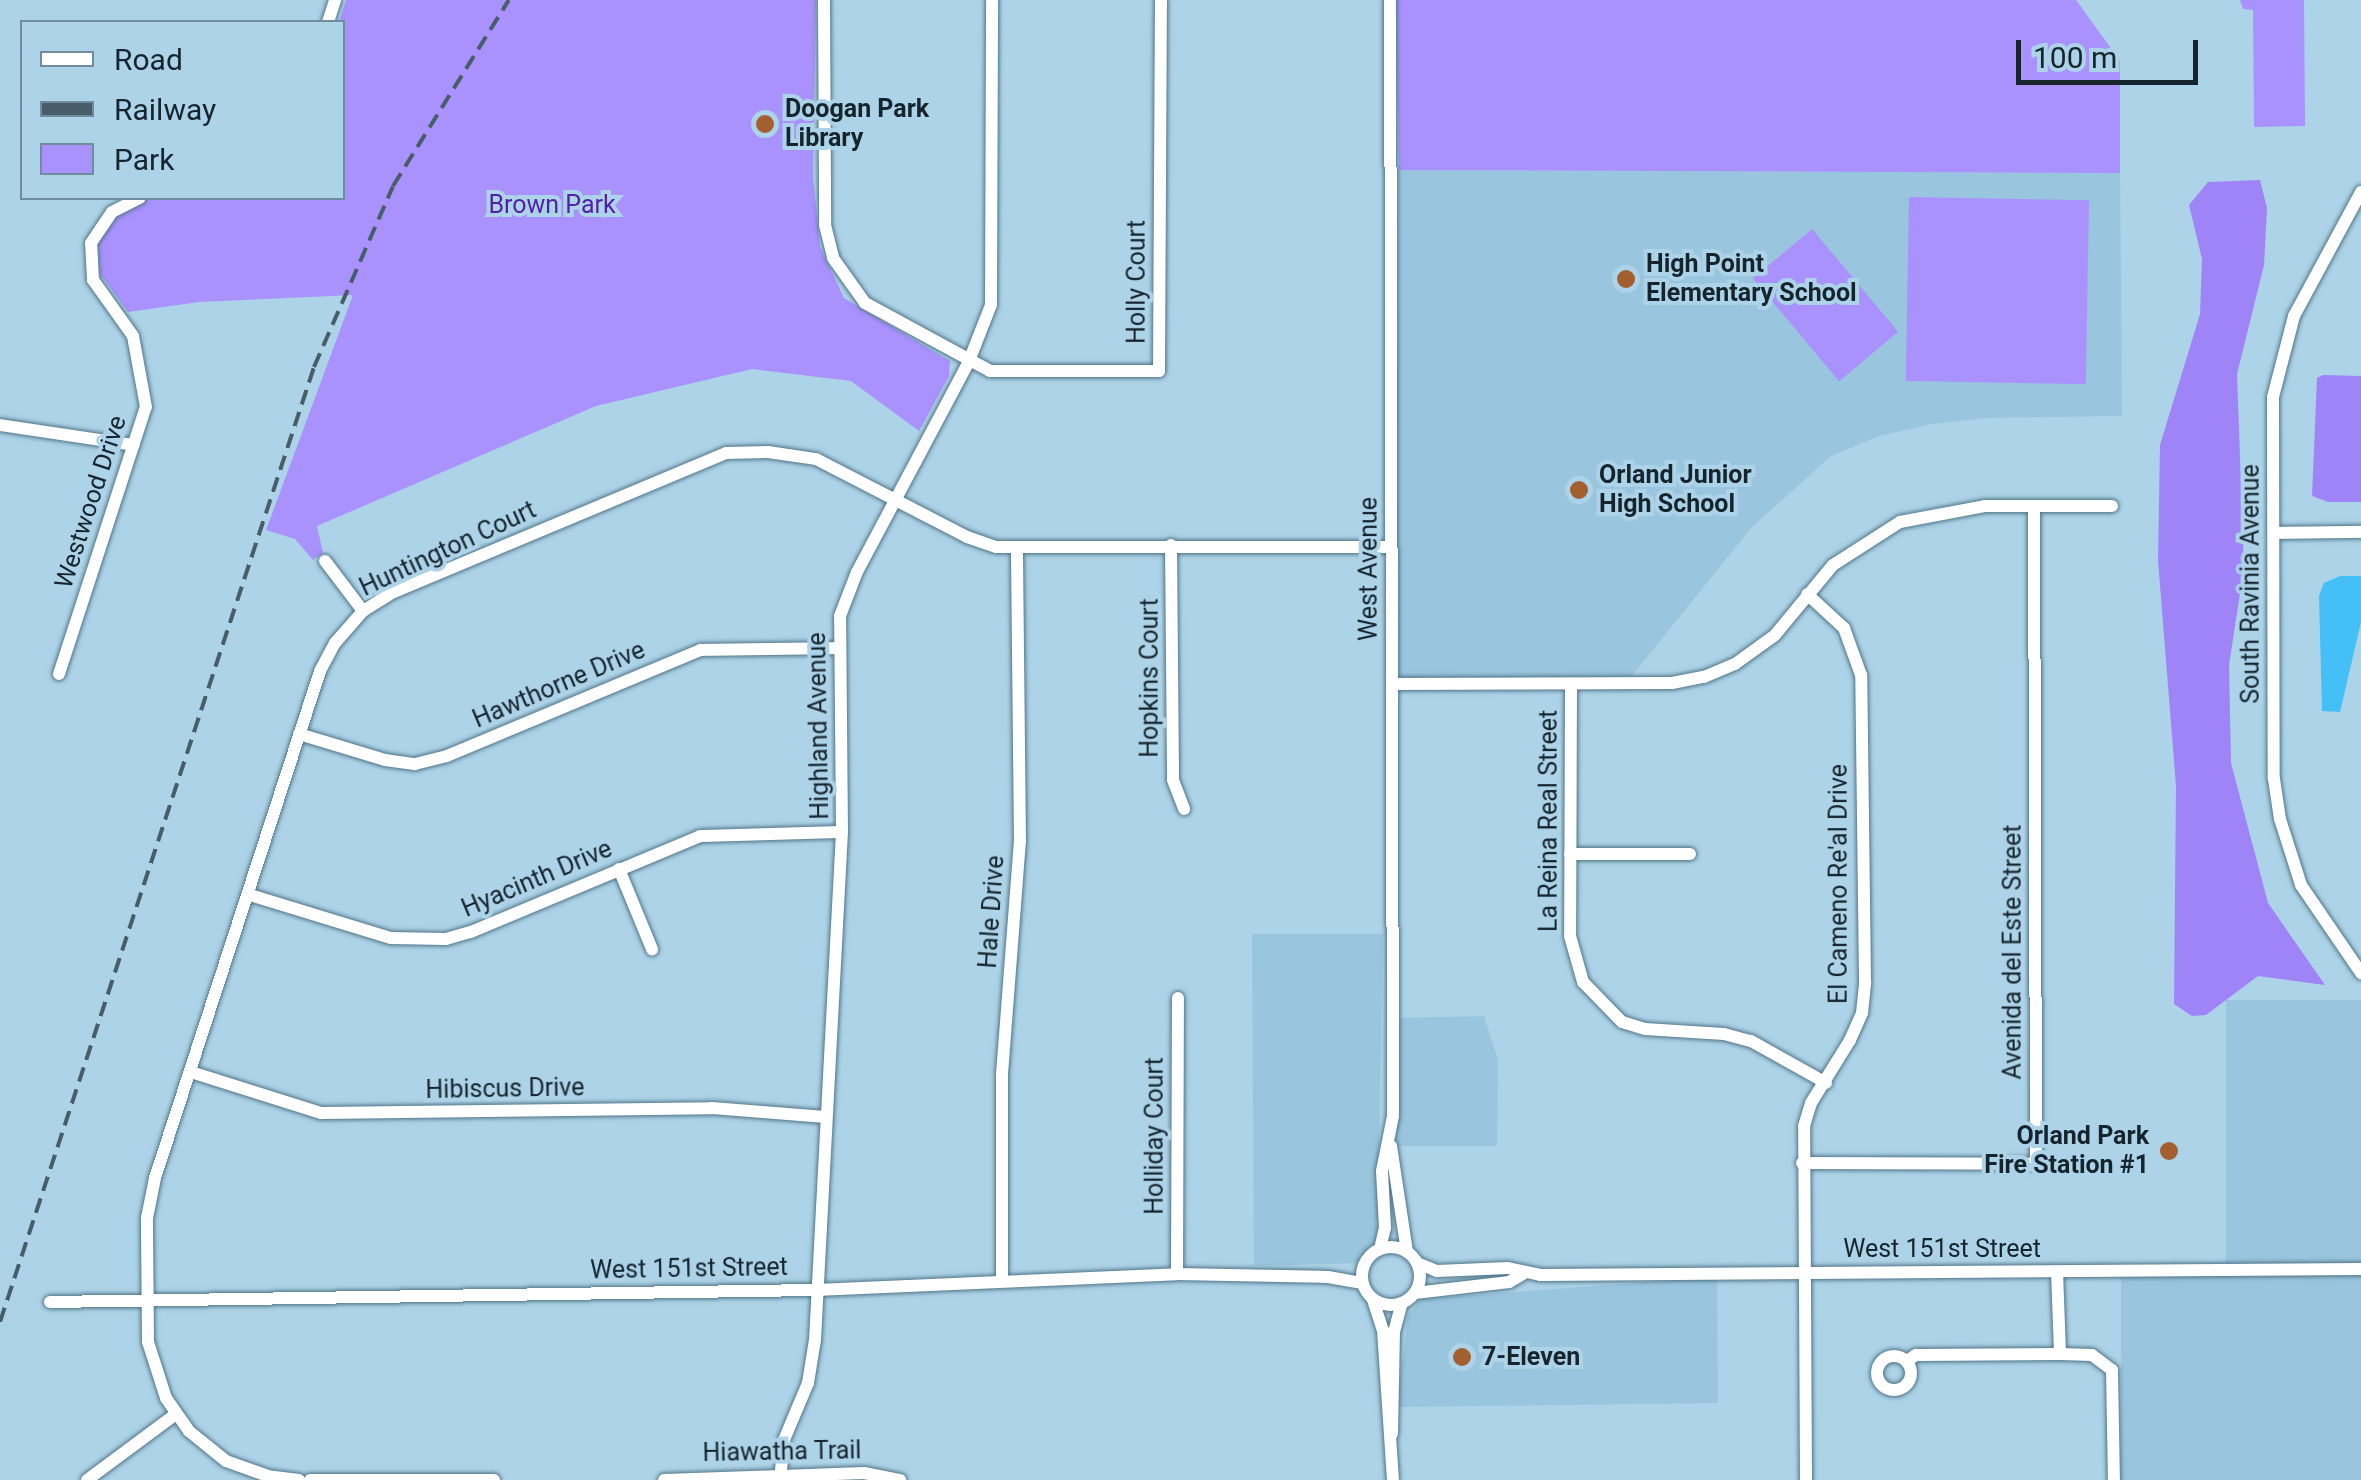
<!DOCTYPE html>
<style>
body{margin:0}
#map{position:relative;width:2361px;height:1480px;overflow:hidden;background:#add3e8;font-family:Roboto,sans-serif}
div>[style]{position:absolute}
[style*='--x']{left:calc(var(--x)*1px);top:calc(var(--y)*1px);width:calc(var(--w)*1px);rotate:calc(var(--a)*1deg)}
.built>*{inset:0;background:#99c5de;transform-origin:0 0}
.green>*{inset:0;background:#a992fe;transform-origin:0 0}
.forest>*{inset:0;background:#9e84f7}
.water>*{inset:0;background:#44c0f7}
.roads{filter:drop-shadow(0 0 2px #517588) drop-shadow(0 0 2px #517588)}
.minor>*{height:12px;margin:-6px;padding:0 6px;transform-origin:6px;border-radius:6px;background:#fff}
.minor>.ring{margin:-6px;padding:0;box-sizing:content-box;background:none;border:12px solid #fff;border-radius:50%}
.rail>*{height:4px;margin-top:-2px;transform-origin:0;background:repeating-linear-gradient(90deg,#475d69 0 15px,transparent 0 23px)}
.dots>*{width:28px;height:28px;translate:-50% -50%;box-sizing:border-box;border:5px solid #add3e8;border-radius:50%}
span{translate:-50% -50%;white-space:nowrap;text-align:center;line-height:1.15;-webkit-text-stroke:8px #add3e8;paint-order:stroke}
.poi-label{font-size:25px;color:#16252d;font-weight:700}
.left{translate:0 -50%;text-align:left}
.right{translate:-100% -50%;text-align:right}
.park-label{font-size:25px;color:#521fa7}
.street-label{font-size:25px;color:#16252d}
.legend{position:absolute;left:20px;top:20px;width:325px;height:180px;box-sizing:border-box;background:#add3e8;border:2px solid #718d9d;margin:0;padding:12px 18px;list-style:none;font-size:30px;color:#16252d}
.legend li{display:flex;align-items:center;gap:20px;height:50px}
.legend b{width:50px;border:2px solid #718d9d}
.scale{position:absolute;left:2016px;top:40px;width:182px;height:45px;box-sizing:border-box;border:5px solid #16252d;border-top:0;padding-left:12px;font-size:30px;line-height:35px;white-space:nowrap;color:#16252d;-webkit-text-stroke:8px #add3e8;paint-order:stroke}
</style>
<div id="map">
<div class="built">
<div style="clip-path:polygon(1399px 170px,2120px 173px,2122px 416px,1986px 418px,1932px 424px,1879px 436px,1831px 456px,1752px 527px,1622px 688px,1396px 688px)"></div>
<div style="clip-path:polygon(1252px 934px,1383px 934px,1377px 1251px,1361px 1263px,1254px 1266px)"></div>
<div style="left:2226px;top:1000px;width:135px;height:264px"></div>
<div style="clip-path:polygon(1484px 1016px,1498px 1060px,1497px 1146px,1396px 1146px,1397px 1018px)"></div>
<div style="left:2361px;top:1272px;width:208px;height:240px;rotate:90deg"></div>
<div style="clip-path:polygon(1717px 1277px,1718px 1403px,1397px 1407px,1408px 1315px,1421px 1299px)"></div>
</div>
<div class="green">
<div style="clip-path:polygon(346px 0,816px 0,813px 176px,820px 247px,844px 298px,950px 361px,949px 376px,919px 431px,851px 381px,752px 369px,596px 406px,317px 526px,323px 553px,313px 560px,295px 539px,266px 530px,353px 295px,199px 302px,128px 312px,100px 274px,98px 243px,117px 216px,146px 198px,342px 198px,339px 22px)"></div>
<div style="clip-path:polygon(1396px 0,2076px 0,2120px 61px,2120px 173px,1399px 170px)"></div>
<div style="clip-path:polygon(2240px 0,2304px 0,2305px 126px,2254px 127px,2253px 10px,2243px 9px)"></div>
<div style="left:1909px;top:197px;width:180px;height:184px;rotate:1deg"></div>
<div style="left:1812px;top:229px;width:134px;height:77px;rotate:50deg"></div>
</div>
<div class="forest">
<div style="clip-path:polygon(2260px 180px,2267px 208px,2264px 265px,2237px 374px,2244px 567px,2229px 665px,2231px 763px,2268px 903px,2325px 985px,2258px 976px,2206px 1015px,2192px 1016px,2174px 1004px,2176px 786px,2158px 560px,2160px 445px,2200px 314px,2202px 259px,2189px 205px,2208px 182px)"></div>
<div style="clip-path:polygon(2323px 375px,2361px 376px,2361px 502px,2328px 502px,2312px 496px,2317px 378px)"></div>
</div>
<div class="water">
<div style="clip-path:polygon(2340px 576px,2361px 576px,2361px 622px,2340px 712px,2322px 711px,2319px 596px,2324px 583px)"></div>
</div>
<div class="roads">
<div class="minor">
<div style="--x:824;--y:0;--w:225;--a:89.7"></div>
<div style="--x:825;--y:225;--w:34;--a:76"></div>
<div style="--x:833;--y:258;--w:55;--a:54.6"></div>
<div style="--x:865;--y:303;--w:142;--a:28.5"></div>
<div style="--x:990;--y:371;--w:169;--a:0"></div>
<div style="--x:1159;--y:371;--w:371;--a:-89.7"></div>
<div style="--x:328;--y:22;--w:23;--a:-72"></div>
<div style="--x:2361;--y:192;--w:141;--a:118.4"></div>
<div style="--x:2294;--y:316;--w:84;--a:104.5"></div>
<div style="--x:2273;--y:397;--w:382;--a:89.9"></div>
<div style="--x:2274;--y:779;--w:40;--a:81.5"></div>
<div style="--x:2280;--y:819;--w:69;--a:72.3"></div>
<div style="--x:2301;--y:885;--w:107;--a:55.7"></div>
<div style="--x:0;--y:425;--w:135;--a:8.5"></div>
<div style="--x:2274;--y:533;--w:87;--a:-0.7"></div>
<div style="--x:1171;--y:545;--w:235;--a:89.5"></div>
<div style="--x:1173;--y:780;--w:31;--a:69"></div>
<div style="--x:325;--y:561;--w:63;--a:52.8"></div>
<div style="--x:59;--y:674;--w:281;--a:-72"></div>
<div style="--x:146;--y:407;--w:72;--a:-100.4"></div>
<div style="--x:133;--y:336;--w:69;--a:-125.5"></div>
<div style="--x:93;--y:280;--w:37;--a:-93"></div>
<div style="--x:91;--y:243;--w:37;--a:-56"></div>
<div style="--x:112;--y:212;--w:31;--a:-27"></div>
<div style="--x:1392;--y:684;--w:280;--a:-0.2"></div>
<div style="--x:1672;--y:683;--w:33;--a:-11"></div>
<div style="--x:1704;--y:677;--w:34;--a:-23"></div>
<div style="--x:1735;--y:664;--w:49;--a:-35.9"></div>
<div style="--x:1775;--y:635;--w:91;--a:-50.4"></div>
<div style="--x:1833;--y:565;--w:80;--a:-32.7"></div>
<div style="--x:1900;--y:522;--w:86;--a:-10.7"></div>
<div style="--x:1985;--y:506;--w:127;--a:0"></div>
<div style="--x:1571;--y:684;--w:252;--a:90.2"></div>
<div style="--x:1570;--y:936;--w:48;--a:74.2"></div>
<div style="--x:1583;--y:982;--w:56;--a:45.7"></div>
<div style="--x:1622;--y:1022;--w:24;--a:17"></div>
<div style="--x:1645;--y:1029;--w:79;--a:3.6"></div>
<div style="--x:1724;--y:1034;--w:28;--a:15"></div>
<div style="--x:1751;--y:1041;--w:86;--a:29.2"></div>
<div style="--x:299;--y:734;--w:90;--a:16.8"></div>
<div style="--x:385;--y:760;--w:30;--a:8"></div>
<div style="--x:415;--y:764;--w:33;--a:-14"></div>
<div style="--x:447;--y:756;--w:274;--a:-22.7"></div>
<div style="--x:700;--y:650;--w:139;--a:-0.8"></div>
<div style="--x:1570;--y:854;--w:120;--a:0"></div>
<div style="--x:619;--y:869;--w:87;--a:67.6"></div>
<div style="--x:250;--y:895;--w:147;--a:17"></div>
<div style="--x:391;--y:938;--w:55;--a:1"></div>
<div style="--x:446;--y:939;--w:26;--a:-16"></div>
<div style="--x:471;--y:932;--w:248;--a:-22.7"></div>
<div style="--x:700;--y:836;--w:142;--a:-1.6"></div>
<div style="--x:191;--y:1072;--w:136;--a:17.5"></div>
<div style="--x:321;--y:1113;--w:391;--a:-0.7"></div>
<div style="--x:712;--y:1108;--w:114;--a:4.5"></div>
<div style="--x:1391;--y:1146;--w:107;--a:81.4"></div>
<div style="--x:1802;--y:1163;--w:234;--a:0.2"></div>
<div style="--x:2036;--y:1164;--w:658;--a:-90.17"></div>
<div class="ring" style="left:1362px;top:1247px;width:46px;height:46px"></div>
<div style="--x:1380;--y:1249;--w:22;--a:-77"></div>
<div style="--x:1385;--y:1228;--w:57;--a:-93"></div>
<div style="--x:1382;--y:1171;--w:56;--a:-78.7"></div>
<div style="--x:1393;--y:1116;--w:1116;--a:-90.15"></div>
<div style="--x:1417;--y:1263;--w:22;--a:22"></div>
<div style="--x:1437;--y:1271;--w:71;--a:-2.4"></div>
<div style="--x:1508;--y:1268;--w:33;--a:12"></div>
<div style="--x:1540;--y:1275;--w:821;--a:-0.42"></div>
<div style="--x:2057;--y:1271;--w:83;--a:87.9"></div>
<div style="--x:2060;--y:1354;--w:32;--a:2"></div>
<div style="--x:2092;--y:1355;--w:25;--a:37"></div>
<div style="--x:2112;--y:1370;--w:110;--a:89"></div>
<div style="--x:1177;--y:1274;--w:276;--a:-89.8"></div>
<div style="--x:1002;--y:1280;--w:206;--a:-90"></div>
<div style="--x:1002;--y:1074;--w:233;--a:-85.6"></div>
<div style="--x:1020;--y:842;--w:295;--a:-90.6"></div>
<div style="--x:1415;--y:1293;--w:95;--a:-6.7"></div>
<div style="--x:1509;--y:1282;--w:16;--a:-30"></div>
<div style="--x:1373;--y:1300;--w:32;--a:72"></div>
<div style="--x:1383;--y:1330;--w:150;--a:86.2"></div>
<div style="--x:50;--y:1302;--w:766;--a:-0.9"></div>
<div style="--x:816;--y:1290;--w:361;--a:-2.5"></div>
<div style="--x:1177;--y:1274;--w:151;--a:1.1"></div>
<div style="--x:1328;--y:1277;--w:35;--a:10"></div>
<div class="ring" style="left:1877px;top:1356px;width:22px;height:22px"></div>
<div style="--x:1907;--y:1361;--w:11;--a:-34"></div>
<div style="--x:1916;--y:1355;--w:144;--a:-0.4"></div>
<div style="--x:1392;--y:1434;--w:102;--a:-88.9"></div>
<div style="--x:1394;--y:1332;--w:30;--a:-75"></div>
<div style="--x:87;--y:1480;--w:111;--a:-36.6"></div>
<div style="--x:299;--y:1480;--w:31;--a:-173"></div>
<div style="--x:268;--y:1476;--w:45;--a:-160.3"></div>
<div style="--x:226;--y:1461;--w:48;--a:-141"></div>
<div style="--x:189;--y:1431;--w:40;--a:-124.9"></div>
<div style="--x:166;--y:1398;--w:59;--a:-107.8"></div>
<div style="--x:148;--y:1342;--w:124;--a:-90.5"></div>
<div style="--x:147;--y:1218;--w:41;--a:-78.7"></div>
<div style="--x:155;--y:1178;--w:533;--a:-71.97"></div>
<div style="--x:320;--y:671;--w:32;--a:-62"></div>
<div style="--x:335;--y:643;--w:43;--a:-48.8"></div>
<div style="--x:363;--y:611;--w:36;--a:-32"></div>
<div style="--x:394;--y:592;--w:360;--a:-22.7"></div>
<div style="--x:726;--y:453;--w:42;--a:-1.4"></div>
<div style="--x:768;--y:452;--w:49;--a:8.3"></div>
<div style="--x:816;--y:459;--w:170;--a:27.3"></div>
<div style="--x:967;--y:537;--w:31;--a:19"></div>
<div style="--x:996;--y:547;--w:395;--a:0"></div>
<div style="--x:310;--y:1480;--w:184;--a:0"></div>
<div style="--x:664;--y:1480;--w:200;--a:-2"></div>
<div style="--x:864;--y:1473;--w:37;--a:11"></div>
<div style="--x:780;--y:1480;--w:40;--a:-84.3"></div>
<div style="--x:784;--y:1440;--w:62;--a:-67.2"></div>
<div style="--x:808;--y:1383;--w:44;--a:-80.8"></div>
<div style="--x:815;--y:1340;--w:509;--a:-86.96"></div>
<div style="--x:842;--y:832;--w:216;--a:-90.5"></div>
<div style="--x:840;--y:616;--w:47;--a:-68.9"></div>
<div style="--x:857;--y:572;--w:239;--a:-62"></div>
<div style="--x:969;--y:361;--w:60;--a:-68.6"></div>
<div style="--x:991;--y:305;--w:305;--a:-89.8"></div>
<div style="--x:1806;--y:1480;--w:354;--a:-90.3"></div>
<div style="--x:1804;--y:1126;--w:24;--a:-73"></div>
<div style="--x:1811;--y:1103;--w:74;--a:-58.2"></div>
<div style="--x:1850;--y:1040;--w:30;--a:-66"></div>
<div style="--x:1862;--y:1013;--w:31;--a:-84"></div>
<div style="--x:1865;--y:982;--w:307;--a:-90.7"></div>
<div style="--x:1861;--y:675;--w:50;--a:-109.9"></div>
<div style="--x:1844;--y:628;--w:50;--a:-137.4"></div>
</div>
</div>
<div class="rail">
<div style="--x:0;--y:1322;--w:1005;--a:-71.8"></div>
<div style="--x:314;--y:367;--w:197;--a:-66.4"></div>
<div style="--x:393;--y:186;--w:219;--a:-58.1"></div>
</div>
<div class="dots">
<div style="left:765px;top:124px;background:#a45f31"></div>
<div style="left:1626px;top:279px;background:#a45f31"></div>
<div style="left:1579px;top:490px;background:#a45f31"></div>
<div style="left:2169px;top:1151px;background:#a45f31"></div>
<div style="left:1462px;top:1357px;background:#a45f31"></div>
</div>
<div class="poi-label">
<span class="left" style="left:785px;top:124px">Doogan Park<br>Library</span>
<span class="left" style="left:1646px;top:279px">High Point<br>Elementary School</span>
<span class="left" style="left:1599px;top:490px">Orland Junior<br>High School</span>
<span class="right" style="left:2149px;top:1151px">Orland Park<br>Fire Station #1</span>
<span class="left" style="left:1482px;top:1357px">7-Eleven</span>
</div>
<div class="park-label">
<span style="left:552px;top:205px">Brown Park</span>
</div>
<div class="street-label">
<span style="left:1137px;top:282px;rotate:-90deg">Holly Court</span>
<span style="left:91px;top:502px;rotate:-72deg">Westwood Drive</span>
<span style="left:448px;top:549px;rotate:-25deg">Huntington Court</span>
<span style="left:1369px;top:569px;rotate:-90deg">West Avenue</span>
<span style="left:2251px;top:584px;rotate:-90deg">South Ravinia Avenue</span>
<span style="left:1150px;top:678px;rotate:-90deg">Hopkins Court</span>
<span style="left:559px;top:685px;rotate:-23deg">Hawthorne Drive</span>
<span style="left:819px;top:726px;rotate:-91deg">Highland Avenue</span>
<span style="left:1549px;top:821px;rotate:-90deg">La Reina Real Street</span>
<span style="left:537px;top:879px;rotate:-23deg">Hyacinth Drive</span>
<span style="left:1839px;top:884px;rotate:-90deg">El Cameno Re'al Drive</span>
<span style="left:992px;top:912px;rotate:-86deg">Hale Drive</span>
<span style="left:2013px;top:952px;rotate:-90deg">Avenida del Este Street</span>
<span style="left:505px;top:1089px;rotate:-1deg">Hibiscus Drive</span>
<span style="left:1155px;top:1136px;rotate:-90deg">Holliday Court</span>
<span style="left:1942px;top:1249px">West 151st Street</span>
<span style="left:689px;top:1269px;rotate:-1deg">West 151st Street</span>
<span style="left:782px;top:1452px;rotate:-1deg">Hiawatha Trail</span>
</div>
<ul class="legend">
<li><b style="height:12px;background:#fff"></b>Road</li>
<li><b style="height:12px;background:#475d69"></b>Railway</li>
<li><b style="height:28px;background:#a992fe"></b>Park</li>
</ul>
<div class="scale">100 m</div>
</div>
